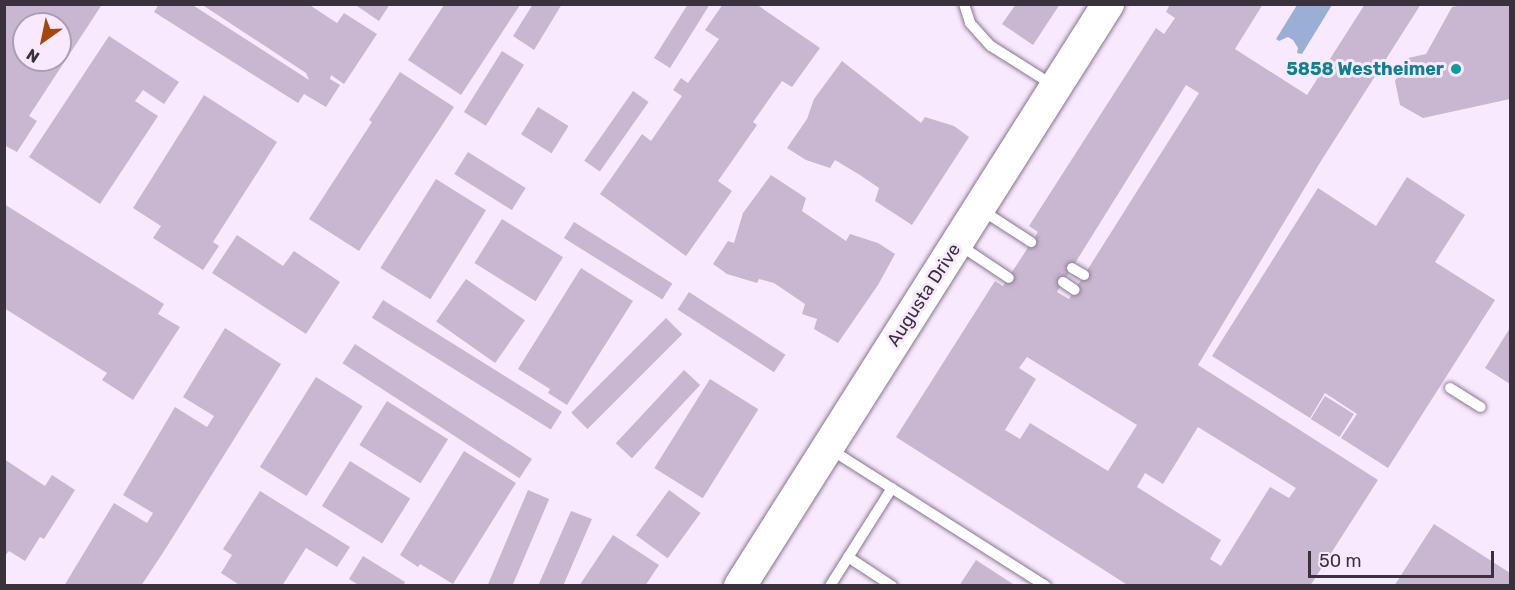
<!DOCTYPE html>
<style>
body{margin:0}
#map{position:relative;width:1515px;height:590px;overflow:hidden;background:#f9e9fe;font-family:Rubik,sans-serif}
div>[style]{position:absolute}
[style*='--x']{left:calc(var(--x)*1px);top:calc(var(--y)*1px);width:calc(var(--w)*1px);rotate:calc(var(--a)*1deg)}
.water>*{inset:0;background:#9bafd6}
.building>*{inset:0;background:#c9b6d0;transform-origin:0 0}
.roads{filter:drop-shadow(0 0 2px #87768d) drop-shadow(0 0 2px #87768d)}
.lane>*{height:10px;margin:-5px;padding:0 5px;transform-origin:5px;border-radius:5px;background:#fff}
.secondary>*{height:32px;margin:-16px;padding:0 16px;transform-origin:16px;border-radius:16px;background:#fff}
.dots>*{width:16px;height:16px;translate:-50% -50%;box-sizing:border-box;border:3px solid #f9e9fe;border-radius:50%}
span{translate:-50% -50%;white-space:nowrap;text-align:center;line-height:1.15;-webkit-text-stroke:6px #f9e9fe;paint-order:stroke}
.culture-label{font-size:18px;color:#0d838f;font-weight:700}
.right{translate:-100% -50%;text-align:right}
.street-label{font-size:18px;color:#39313b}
.frame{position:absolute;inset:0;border:6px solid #39313b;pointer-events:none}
.north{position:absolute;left:12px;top:12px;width:60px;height:60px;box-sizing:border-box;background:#f9e9fe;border:2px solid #ac9fb0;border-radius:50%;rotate:213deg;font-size:16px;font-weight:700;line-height:24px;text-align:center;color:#39313b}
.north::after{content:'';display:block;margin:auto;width:21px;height:27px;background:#a8450b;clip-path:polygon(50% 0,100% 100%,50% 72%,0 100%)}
.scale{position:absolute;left:1308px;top:551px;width:186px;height:27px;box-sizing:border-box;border:3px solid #39313b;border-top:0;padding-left:8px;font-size:18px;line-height:21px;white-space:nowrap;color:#39313b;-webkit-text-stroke:4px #f9e9fe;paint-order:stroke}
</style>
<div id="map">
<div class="water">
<div style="clip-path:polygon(1297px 5px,1332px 5px,1302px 54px,1297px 53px,1298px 48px,1293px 40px,1288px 37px,1279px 41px,1276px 39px)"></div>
</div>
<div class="building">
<div style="clip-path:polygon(evenodd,4px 4px,101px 6px,29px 116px,37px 121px,17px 152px,4px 145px,4px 4px,24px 24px,60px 24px,60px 60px,24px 60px,24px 24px)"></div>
<div style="clip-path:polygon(159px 4px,191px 4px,309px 80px,306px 73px,201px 4px,308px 4px,337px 23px,344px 13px,377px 34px,344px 84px,331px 75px,330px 79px,340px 85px,326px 107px,304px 94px,298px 103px,154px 12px)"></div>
<div style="clip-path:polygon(354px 4px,390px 4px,379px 21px)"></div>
<div style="clip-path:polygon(533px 4px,562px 4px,534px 50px,513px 36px)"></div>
<div style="clip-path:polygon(688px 4px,710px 4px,670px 68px,654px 58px)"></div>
<div style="clip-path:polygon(723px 4px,756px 4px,820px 48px,792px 87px,782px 81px,753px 122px,757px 125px,718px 181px,732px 191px,686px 256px,600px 194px,642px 134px,651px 141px,682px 96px,673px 90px,681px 78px,688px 83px,719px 39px,705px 30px)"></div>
<div style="clip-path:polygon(1016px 4px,1060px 4px,1033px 45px,1002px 24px)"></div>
<div style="clip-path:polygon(evenodd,1170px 4px,1263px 4px,1235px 49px,1307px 95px,1365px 4px,1421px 4px,1321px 161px,1198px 365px,1378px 480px,1310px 586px,1129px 586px,896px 437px,995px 281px,1003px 286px,1038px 232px,1029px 226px,1156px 28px,1164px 34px,1175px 18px,1166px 12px,1170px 4px,1186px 85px,1199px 93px,1069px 299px,1057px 292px,1186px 85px,1170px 4px,1027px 357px,1137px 425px,1108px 471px,1030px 423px,1020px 439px,1005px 430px,1036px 379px,1019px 368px,1027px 357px,1170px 4px,1198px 427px,1296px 488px,1289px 498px,1270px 487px,1221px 566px,1210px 559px,1221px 540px,1137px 487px,1145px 473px,1163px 484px,1198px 427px)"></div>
<div style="clip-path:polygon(1466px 4px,1510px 4px,1510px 99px,1423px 118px,1400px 105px,1395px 81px,1408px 58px,1426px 54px,1452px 7px)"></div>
<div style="clip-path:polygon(444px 5px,520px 5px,461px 95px,408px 60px)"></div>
<div style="clip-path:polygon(109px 36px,179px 82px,164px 104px,143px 90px,135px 101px,158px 116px,100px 204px,29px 157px)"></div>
<div style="left:502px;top:51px;width:26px;height:72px;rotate:32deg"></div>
<div style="clip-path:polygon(842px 61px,921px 123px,925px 117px,954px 126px,969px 137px,912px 225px,875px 201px,879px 188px,860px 175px,835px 160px,830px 168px,806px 160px,787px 148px,807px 119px,814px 99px)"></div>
<div style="clip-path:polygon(400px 72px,454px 107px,359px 251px,309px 219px,372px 122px,369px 120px)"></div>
<div style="left:633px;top:91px;width:19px;height:85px;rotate:35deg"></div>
<div style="clip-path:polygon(204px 95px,277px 142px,213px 242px,219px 246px,203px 270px,153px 238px,161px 226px,133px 208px)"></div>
<div style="left:538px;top:107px;width:36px;height:32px;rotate:32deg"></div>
<div style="left:468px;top:152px;width:68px;height:26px;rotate:32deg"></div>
<div style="clip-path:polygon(771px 175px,806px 198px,802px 211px,846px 241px,850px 234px,878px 243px,895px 254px,878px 285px,838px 343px,814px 329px,817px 319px,802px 314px,805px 304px,774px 283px,759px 279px,757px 283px,727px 274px,713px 264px,728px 241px,734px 243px,743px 213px)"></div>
<div style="clip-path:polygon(1407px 177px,1465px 215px,1435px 262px,1495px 300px,1388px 468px,1341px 438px,1357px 414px,1325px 393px,1310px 418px,1212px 356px,1318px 188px,1376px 226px)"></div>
<div style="left:436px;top:179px;width:59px;height:105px;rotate:32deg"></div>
<div style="clip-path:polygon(4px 204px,164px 304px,158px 314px,180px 327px,133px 400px,102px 380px,107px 373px,4px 308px)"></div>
<div style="left:502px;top:219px;width:72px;height:52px;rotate:32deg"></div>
<div style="left:574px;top:222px;width:116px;height:19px;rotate:32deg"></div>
<div style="clip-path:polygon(237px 235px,283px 266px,294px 251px,340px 282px,306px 334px,212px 273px)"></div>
<div style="clip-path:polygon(581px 268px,633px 301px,567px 405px,548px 393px,550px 389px,518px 369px)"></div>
<div style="left:466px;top:279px;width:72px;height:52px;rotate:35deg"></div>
<div style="left:689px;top:292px;width:115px;height:21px;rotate:33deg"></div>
<div style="left:383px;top:300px;width:211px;height:21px;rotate:32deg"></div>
<div style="left:666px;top:318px;width:23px;height:134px;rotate:45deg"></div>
<div style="clip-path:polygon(225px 328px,281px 364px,166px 548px,141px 586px,64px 586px,114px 503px,147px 523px,153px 513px,123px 495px,175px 407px,207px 427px,214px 416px,183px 397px)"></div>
<div style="clip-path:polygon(1510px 328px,1510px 384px,1485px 368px)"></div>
<div style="left:355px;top:344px;width:211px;height:23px;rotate:33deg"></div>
<div style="left:684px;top:370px;width:22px;height:100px;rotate:43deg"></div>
<div style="left:316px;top:377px;width:55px;height:106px;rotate:32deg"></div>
<div style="left:710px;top:379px;width:57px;height:105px;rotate:32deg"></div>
<div style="left:1325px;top:396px;width:34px;height:27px;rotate:32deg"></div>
<div style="left:387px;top:401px;width:72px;height:52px;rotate:32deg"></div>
<div style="clip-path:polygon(464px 451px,516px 483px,453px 584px,420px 564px,418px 567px,400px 555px)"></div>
<div style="clip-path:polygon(4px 459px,45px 486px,52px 475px,75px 490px,44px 539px,40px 537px,25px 561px,9px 551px,4px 557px)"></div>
<div style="left:350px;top:461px;width:71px;height:53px;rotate:32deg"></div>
<div style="left:528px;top:490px;width:23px;height:105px;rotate:23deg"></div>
<div style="left:669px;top:490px;width:39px;height:56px;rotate:36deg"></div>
<div style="clip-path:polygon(260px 491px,350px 547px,337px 567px,306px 548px,282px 586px,241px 586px,221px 573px,232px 555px,223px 549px)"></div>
<div style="clip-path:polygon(571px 511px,592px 519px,563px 586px,538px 586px)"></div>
<div style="clip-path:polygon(1434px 524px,1510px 573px,1510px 586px,1394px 586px)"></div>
<div style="clip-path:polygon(613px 535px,659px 565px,645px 586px,579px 586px)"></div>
<div style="clip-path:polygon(363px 556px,405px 582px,403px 586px,360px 586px,349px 579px)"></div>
<div style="clip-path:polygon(976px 560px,1016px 586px,959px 586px)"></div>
</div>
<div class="roads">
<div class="lane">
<div style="--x:964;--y:4;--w:20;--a:72"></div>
<div style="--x:970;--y:23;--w:31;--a:48"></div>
<div style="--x:991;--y:46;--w:73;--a:32.2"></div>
<div style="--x:980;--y:209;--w:61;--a:32.9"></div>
<div style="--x:958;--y:244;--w:61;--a:33.7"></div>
<div style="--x:1072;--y:268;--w:14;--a:30"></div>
<div style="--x:1063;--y:282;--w:14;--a:34"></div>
<div style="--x:1450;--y:388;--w:36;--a:32"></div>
<div style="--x:830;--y:449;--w:256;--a:32.4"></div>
<div style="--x:848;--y:557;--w:53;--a:33.4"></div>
<div style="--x:830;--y:586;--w:116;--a:-57.7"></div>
</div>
<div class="secondary">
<div style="--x:740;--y:586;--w:689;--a:-57.69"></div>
</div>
</div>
<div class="dots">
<div style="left:1456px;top:69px;background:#0f9aa8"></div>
</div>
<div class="culture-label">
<span class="right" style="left:1444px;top:69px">5858 Westheimer</span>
</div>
<div class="street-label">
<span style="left:924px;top:295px;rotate:-57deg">Augusta Drive</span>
</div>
<div class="frame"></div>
<div class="north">N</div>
<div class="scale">50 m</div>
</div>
